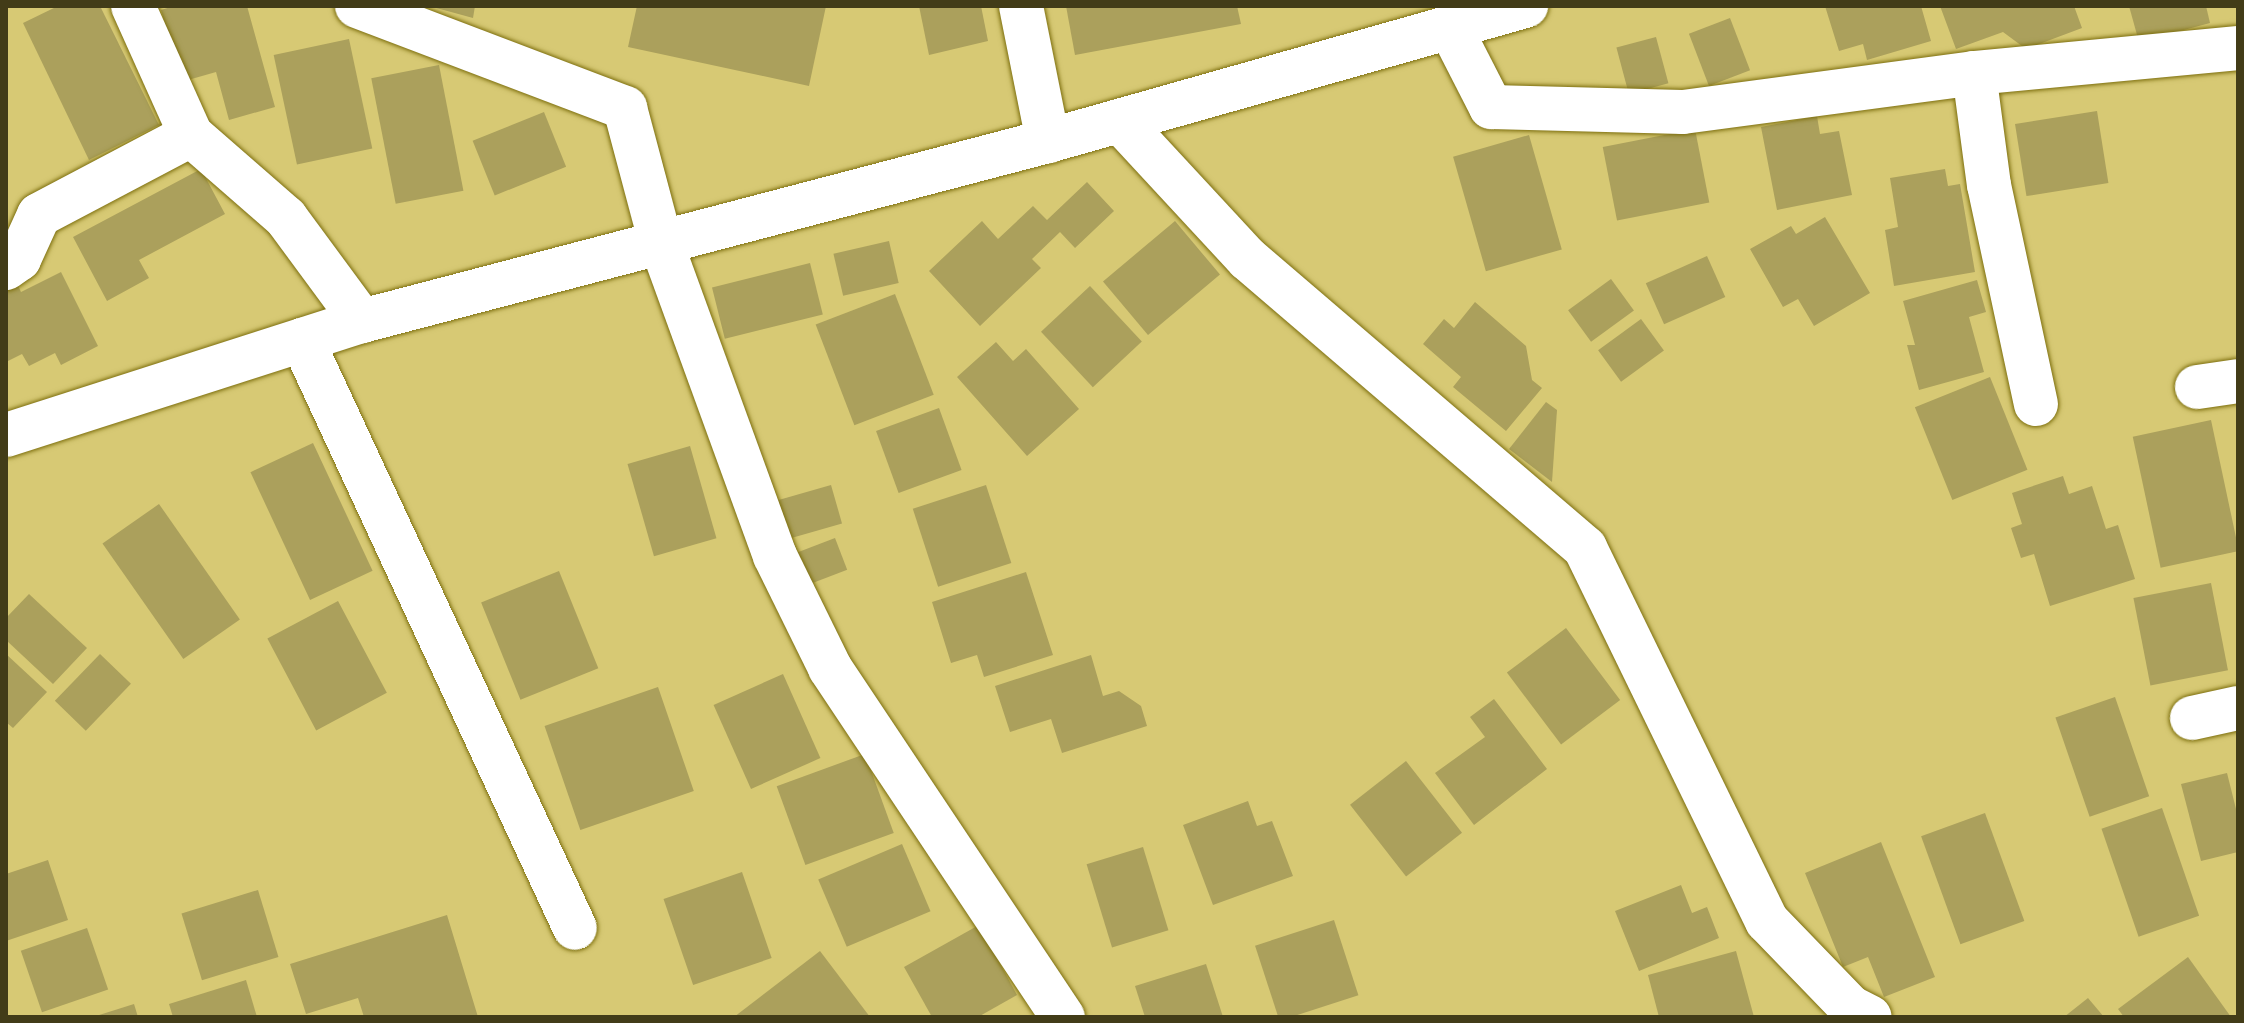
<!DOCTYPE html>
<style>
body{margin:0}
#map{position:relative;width:2244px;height:1023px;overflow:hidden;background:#d7c974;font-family:"Nunito Sans",sans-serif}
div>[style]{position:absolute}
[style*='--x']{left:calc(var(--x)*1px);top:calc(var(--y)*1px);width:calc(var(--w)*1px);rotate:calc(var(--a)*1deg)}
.building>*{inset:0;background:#aba05c;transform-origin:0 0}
.roads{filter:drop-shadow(0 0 2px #7d6f0e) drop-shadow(0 0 2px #7d6f0e)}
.minor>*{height:44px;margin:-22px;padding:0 22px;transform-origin:22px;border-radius:22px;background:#fff}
span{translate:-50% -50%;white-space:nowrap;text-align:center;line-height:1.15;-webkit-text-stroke:6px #e4d681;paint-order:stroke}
.frame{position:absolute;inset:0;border:8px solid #423c18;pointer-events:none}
</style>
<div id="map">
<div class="building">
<div style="clip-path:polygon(58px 6px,100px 6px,159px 125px,89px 160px,23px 23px)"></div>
<div style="clip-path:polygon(174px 6px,247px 6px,275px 107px,229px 120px,216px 72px,181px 82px,161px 10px)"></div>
<div style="clip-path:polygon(429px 6px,475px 6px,473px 18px)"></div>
<div style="clip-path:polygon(637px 6px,826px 6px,809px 86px,628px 47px)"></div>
<div style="clip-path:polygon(919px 6px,981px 6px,988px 41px,929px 55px)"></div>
<div style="clip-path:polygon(1066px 6px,1237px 6px,1241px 24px,1075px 55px)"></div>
<div style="clip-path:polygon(1825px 6px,1921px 6px,1931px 41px,1867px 60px,1863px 44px,1839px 51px)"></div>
<div style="clip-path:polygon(1940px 6px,2074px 6px,2082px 28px,2026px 49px,2003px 32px,1956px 49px)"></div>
<div style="clip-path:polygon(2129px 6px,2206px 6px,2210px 23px,2139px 42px)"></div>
<div style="left:1730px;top:18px;width:56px;height:44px;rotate:69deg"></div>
<div style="left:1656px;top:37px;width:48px;height:41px;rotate:75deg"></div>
<div style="left:349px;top:39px;width:112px;height:77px;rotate:78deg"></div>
<div style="left:439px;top:65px;width:128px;height:69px;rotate:79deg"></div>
<div style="left:2097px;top:111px;width:73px;height:83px;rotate:81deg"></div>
<div style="left:544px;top:112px;width:59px;height:77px;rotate:68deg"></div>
<div style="clip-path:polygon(1817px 116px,1820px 134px,1839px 131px,1852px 195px,1777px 210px,1761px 127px)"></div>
<div style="left:1695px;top:129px;width:75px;height:94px;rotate:79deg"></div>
<div style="left:1529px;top:135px;width:119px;height:79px;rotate:74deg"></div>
<div style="clip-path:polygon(201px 169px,225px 214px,139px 260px,149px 278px,107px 301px,73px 237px)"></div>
<div style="clip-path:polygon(1945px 169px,1948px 186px,1960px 184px,1975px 272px,1894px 286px,1885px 230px,1898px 227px,1890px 178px)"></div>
<div style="clip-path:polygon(1087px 182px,1114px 211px,1075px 248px,1060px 232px,1032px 259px,1041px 268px,980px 326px,929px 271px,982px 221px,998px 239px,1033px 206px,1047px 220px)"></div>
<div style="clip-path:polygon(1825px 217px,1870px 293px,1814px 326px,1798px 299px,1783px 307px,1750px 249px,1791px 226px,1796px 234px)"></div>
<div style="left:1175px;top:221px;width:70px;height:94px;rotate:50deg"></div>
<div style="left:889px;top:241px;width:43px;height:57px;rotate:77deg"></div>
<div style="left:1707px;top:256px;width:45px;height:67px;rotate:66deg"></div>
<div style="left:810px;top:263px;width:53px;height:101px;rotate:76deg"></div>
<div style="clip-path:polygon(61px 272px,98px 346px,61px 365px,55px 353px,29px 366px,22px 354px,6px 362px,6px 286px,16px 281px,21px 292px)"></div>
<div style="left:1611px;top:279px;width:39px;height:53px;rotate:54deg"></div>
<div style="clip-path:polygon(1977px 280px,1986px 312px,1969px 317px,1984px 372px,1919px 390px,1907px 345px,1915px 345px,1903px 301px)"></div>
<div style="left:1090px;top:286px;width:76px;height:67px;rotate:47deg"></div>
<div style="left:895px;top:294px;width:108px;height:85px;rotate:69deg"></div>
<div style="clip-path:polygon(1475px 302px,1526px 346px,1532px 380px,1542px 388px,1506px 431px,1453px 387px,1461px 377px,1423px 344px,1444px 319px,1454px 328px)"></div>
<div style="left:1641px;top:319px;width:39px;height:53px;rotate:54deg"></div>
<div style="clip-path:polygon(996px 342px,1013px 361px,1026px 349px,1079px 409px,1027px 456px,957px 377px)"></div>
<div style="left:1990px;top:377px;width:100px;height:81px;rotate:68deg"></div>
<div style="clip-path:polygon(1546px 402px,1557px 410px,1552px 482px,1509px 449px)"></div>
<div style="left:939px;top:408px;width:66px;height:67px;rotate:70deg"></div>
<div style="left:2211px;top:420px;width:134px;height:80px;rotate:78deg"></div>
<div style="left:313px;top:443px;width:141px;height:69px;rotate:65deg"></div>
<div style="left:690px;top:446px;width:96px;height:65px;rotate:74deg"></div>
<div style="clip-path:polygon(2063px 476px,2069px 494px,2092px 486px,2106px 529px,2118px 525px,2135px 579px,2050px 606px,2034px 554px,2021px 558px,2011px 528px,2022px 524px,2012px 493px)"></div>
<div style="left:831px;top:485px;width:40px;height:59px;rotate:74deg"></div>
<div style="left:986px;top:485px;width:82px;height:77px;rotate:72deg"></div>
<div style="left:159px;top:504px;width:141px;height:69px;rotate:55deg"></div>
<div style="left:835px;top:538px;width:34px;height:44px;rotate:69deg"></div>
<div style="left:559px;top:571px;width:105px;height:84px;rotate:68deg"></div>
<div style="clip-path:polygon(1026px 572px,1053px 655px,984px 677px,977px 655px,951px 663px,932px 602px)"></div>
<div style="left:2211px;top:583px;width:89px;height:79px;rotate:79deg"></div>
<div style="clip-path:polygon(29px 594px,87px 648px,53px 684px,6px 640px,6px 618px)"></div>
<div style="left:338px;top:601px;width:104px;height:80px;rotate:62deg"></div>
<div style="left:1566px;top:628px;width:90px;height:74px;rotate:53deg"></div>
<div style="clip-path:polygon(6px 654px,47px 692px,13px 728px,6px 722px)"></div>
<div style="left:100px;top:654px;width:43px;height:65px;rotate:44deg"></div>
<div style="clip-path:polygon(1091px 655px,1103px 696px,1119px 691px,1141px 706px,1147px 726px,1062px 753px,1051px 719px,1010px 732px,995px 686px)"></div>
<div style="left:783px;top:674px;width:92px;height:76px;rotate:66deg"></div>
<div style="left:658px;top:687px;width:110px;height:120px;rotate:71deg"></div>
<div style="left:2115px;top:697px;width:105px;height:63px;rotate:71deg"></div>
<div style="clip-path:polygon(1494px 699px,1547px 769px,1474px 825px,1435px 773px,1485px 737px,1470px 717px)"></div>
<div style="left:865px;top:754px;width:84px;height:94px;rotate:70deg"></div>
<div style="left:1406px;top:761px;width:91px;height:71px;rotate:52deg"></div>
<div style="clip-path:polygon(2227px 773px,2238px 817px,2238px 852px,2201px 861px,2181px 784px)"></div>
<div style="clip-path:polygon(1248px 801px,1257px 826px,1272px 821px,1293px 876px,1213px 905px,1183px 825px)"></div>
<div style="left:2162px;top:808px;width:114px;height:64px;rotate:71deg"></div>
<div style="left:1985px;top:813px;width:115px;height:68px;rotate:70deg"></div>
<div style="clip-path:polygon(1881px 842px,1935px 977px,1884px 997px,1868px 957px,1843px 967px,1805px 873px)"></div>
<div style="left:902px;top:844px;width:73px;height:91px;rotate:67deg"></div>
<div style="left:1143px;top:847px;width:87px;height:59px;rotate:73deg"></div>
<div style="clip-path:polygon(48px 860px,68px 920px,6px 941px,6px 874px)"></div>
<div style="left:742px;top:872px;width:91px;height:83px;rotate:71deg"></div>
<div style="clip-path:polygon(1681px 885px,1692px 913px,1707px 907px,1719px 938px,1639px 971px,1615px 911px)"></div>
<div style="left:258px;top:890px;width:70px;height:80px;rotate:73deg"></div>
<div style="clip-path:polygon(447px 915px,478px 1017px,364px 1017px,358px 998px,306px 1014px,290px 964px)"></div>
<div style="left:1334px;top:920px;width:79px;height:83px;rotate:72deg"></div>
<div style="clip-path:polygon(979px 925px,1017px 995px,978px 1017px,932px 1017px,904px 967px)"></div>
<div style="left:87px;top:928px;width:65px;height:70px;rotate:71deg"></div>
<div style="clip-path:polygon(820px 951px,870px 1017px,734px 1017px)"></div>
<div style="clip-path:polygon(1736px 951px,1754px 1017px,1659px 1017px,1648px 975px)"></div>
<div style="clip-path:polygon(2188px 957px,2231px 1017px,2124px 1017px,2118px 1009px)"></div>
<div style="clip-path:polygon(1206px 964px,1223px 1017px,1145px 1017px,1135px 986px)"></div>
<div style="clip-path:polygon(246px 980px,257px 1017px,173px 1017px,169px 1004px)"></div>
<div style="clip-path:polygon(2088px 998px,2104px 1017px,2064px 1017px)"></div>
<div style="clip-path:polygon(134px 1004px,138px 1017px,96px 1017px,96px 1016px)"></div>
</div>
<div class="roads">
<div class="minor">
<div style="--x:133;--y:6;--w:141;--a:65.8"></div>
<div style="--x:191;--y:135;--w:126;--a:41.1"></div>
<div style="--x:286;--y:218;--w:128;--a:53.6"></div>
<div style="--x:357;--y:6;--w:287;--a:20.8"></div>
<div style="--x:625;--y:108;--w:137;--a:75.1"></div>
<div style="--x:660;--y:240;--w:336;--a:70"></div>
<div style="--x:775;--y:556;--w:125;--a:63.8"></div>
<div style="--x:830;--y:668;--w:420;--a:56.3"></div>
<div style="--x:1021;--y:6;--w:138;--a:78.7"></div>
<div style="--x:1450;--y:27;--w:90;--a:62.9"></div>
<div style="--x:1491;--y:107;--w:192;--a:1.5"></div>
<div style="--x:1683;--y:112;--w:294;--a:-7.6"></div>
<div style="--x:1974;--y:73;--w:265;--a:-5.4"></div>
<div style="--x:1974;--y:73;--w:113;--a:82.4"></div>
<div style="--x:1989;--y:185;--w:224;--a:77.9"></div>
<div style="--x:1120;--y:121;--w:188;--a:47.2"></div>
<div style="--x:1248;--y:259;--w:444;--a:40.6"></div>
<div style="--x:1585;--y:548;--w:415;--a:64"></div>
<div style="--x:1767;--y:921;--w:120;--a:46"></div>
<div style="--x:1850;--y:1007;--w:22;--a:27"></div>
<div style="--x:6;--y:268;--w:16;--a:-35"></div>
<div style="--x:19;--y:259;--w:48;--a:-65.6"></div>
<div style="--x:39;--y:215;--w:172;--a:-27.8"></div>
<div style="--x:302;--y:340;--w:648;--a:65.1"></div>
<div style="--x:2197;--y:387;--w:41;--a:-8.3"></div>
<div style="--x:6;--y:435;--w:374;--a:-17.8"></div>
<div style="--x:362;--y:321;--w:709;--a:-14.7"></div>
<div style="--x:1048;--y:141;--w:497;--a:-15.8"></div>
<div style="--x:2192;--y:718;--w:47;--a:-12.3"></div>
</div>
</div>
<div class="frame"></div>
</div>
